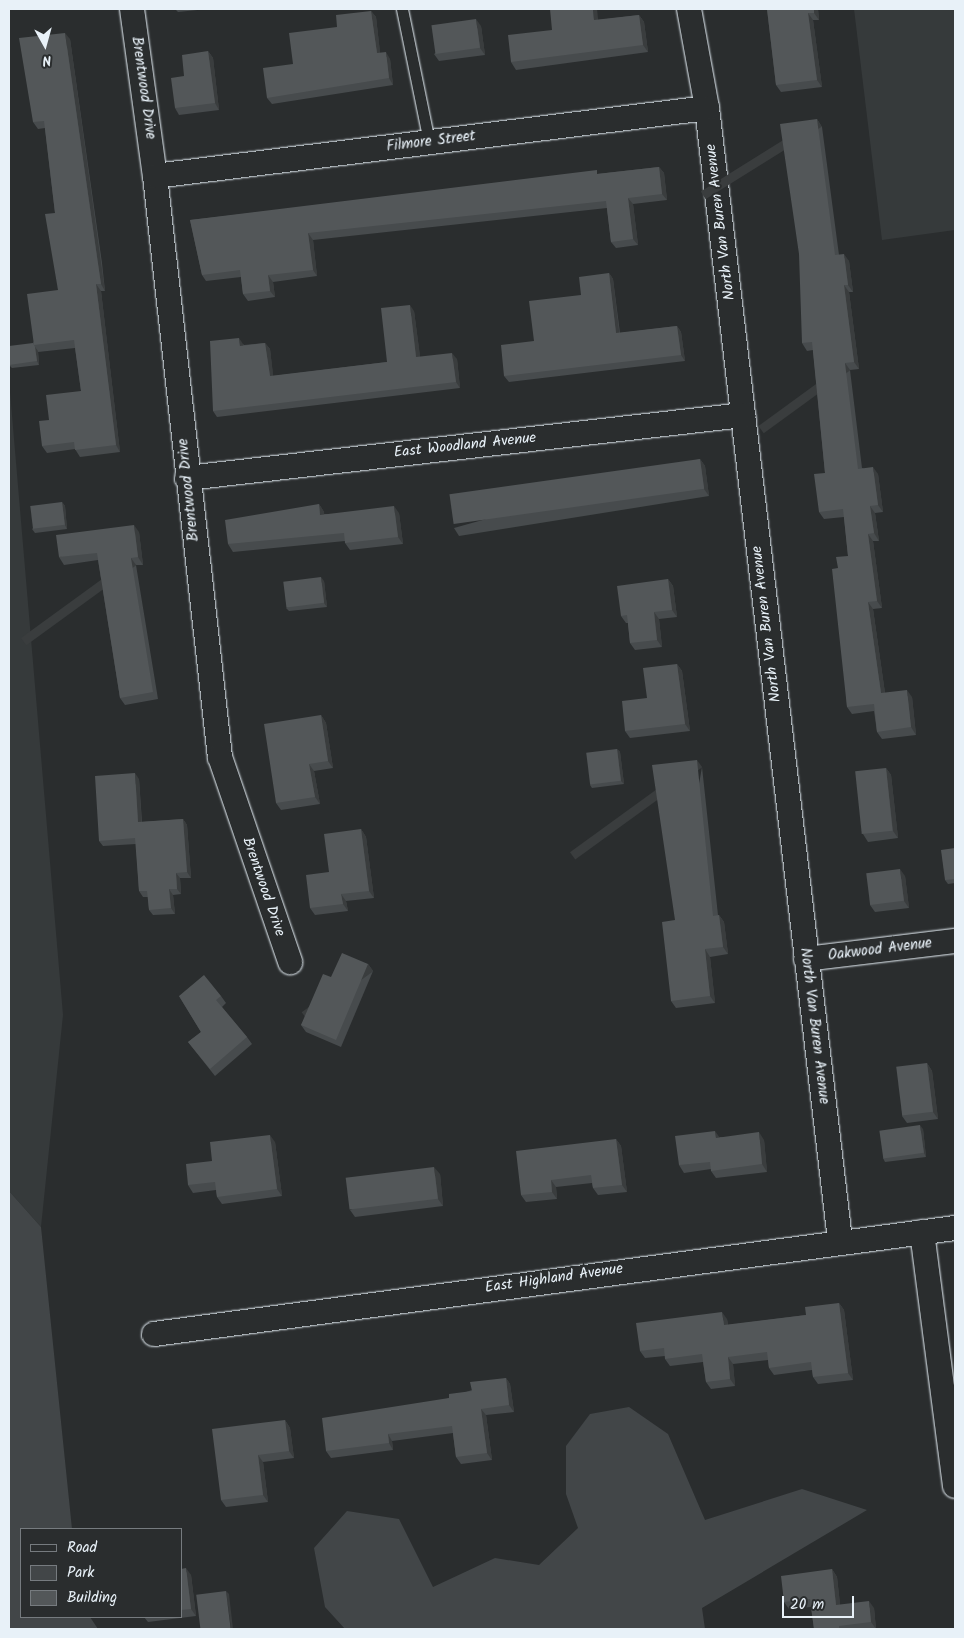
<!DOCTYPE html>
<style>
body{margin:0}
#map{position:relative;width:964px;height:1638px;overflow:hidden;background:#2a2d2e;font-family:Kalam,sans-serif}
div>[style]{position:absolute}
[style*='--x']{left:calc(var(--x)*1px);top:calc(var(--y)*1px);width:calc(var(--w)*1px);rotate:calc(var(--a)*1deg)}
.built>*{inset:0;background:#363a3b}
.green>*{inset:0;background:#424648}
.roads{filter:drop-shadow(0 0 1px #e8f1f8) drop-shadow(0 0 1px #e8f1f8)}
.lane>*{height:11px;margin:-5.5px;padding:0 5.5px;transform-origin:5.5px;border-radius:5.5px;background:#2a2d2e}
.street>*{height:24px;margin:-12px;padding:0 12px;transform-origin:12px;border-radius:12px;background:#2a2d2e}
.wall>*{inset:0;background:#474b4d}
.shaded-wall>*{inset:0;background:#3a3d3e;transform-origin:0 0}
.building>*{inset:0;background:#535759;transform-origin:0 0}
span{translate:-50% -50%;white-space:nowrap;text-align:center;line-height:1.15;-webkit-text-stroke:4px #2a2d2e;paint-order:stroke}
.street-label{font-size:15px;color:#e8f1f8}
.frame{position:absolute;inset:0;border:10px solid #e8f1f8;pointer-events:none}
.legend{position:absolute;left:20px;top:1528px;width:162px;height:90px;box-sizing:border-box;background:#2a2d2e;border:1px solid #767b7f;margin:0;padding:6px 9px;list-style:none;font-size:15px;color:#e8f1f8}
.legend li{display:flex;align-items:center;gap:10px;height:25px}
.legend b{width:25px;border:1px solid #767b7f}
.north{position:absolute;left:20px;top:20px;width:50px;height:50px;-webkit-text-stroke:4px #2a2d2e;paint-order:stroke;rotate:173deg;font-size:14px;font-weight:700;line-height:20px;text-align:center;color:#e8f1f8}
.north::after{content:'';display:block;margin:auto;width:18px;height:22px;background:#e8f1f8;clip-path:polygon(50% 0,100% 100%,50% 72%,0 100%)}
.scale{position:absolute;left:782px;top:1596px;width:72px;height:22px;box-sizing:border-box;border:2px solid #e8f1f8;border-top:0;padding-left:6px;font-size:15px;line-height:18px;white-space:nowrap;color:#e8f1f8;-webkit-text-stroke:4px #2a2d2e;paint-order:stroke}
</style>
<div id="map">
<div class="built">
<div style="clip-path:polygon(854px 9px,955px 9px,955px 230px,882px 240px)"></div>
<div style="clip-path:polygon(9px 380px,63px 1015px,41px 1227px,9px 1191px)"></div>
</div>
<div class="green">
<div style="clip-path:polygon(9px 1191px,41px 1227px,72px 1529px,21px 1529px,21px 1617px,90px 1617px,98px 1629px,9px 1629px)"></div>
<div style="clip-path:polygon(629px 1407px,668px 1434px,705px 1520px,802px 1489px,867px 1510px,702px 1608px,705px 1629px,345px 1629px,325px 1607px,314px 1548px,347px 1511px,399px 1519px,433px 1587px,495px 1558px,539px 1565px,578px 1528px,566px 1494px,566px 1446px,590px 1414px)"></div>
</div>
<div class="roads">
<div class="lane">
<div style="--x:402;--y:9;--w:136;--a:78.5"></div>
</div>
<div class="street">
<div style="--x:132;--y:9;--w:169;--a:82.2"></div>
<div style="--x:155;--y:176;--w:585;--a:83.62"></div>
<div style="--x:220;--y:757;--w:217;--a:71.1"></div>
<div style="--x:689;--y:9;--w:101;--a:79.7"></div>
<div style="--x:707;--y:108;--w:1140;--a:83.3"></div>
<div style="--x:155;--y:176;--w:556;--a:-7.02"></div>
<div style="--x:187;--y:478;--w:560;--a:-6.46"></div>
<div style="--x:806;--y:959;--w:150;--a:-6.9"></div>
<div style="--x:922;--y:1232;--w:256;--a:82.6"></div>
<div style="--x:154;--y:1334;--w:808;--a:-7.54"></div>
</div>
</div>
<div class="wall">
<div style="clip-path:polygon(175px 9px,207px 9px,178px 12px)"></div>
<div style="clip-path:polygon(767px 9px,818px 9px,819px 20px,813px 20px,822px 87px,781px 92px,776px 85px)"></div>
<div style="clip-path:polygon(371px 11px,376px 17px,380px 53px,390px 59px,393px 85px,272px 104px,267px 98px,293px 64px,337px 27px)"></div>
<div style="clip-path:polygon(639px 15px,644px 22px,648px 52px,516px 70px,511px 62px,552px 30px,598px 20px)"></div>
<div style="clip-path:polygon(481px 26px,485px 55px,439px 61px,434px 54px)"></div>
<div style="clip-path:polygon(70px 39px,102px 263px,105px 291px,101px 291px,120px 452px,80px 457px,75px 449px,47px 453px,42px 446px,49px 420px,81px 391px,75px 348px,38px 352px,38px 351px,39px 365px,12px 368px,9px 365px,33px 343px,58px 290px,55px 213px,45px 128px,38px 129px,33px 122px)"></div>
<div style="clip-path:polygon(208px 51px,213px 58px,219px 110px,179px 115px,175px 108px,184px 76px)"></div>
<div style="clip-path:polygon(817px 119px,822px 127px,839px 255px,849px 261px,853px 292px,849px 292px,859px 369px,850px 370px,862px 468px,878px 474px,883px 512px,875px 513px,879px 541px,873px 541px,882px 608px,873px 609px,885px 693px,912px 697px,916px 735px,882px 739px,877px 732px,874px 711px,852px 714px,847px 707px,838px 568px,848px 556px,844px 517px,824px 519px,819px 512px,825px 473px,813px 350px,807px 351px,802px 343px)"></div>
<div style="clip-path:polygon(659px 167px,664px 173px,667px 200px,633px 204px,638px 245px,616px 248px,611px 242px,607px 208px,313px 240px,317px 276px,273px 282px,275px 297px,248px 301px,243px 294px,241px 277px,206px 281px,202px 275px,190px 220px)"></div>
<div style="clip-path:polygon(609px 273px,613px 279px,620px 333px,677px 326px,681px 332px,685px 361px,509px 382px,504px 376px,534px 341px,581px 295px)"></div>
<div style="clip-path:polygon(414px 311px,420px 357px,457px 359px,460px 388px,217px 417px,213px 411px,243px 344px,244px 345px,265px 343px,270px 349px,273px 376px,387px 362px)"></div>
<div style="clip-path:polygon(700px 459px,705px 466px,709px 496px,459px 536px,454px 528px)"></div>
<div style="clip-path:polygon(62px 502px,65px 506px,67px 529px,35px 533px,32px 529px)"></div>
<div style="clip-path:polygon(319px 504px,324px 512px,324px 514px,399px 513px,403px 544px,350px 550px,345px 543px,345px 541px,233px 552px,228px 544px)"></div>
<div style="clip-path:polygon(139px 532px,143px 565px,136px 565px,158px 699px,125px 705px,120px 698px,98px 560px,64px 565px,59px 557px)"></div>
<div style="clip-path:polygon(668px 579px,673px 586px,677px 617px,659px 619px,662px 647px,635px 650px,630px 643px,628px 623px,626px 623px,621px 616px)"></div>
<div style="clip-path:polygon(324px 581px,327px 607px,289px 611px,286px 608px)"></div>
<div style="clip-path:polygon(677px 664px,682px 671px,690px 731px,630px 738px,625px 731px,647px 698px)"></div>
<div style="clip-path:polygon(321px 715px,326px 723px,333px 768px,314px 771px,320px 804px,281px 810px,276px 803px)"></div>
<div style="clip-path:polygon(617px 749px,620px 752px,624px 784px,592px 788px,590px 785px)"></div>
<div style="clip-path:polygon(702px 767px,718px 915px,719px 915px,724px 922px,728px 954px,710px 957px,715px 1003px,676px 1008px,671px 1001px,675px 920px)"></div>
<div style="clip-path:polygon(886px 768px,891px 775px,898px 838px,868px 842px,863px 834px)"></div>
<div style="clip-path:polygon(139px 779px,142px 822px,183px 819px,187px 825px,191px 878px,180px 878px,181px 894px,173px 895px,175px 914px,153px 915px,149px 910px,148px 897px,143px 897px,139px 891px,136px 844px,103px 846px,99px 841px)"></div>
<div style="clip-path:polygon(361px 829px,366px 837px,374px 898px,346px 901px,348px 911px,315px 915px,310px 908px,329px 872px)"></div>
<div style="clip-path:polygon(955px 848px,955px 883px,948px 884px,945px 880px)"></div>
<div style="clip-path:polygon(905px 876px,909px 908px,875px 912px,870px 905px)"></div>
<div style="clip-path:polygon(368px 964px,373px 971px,341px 1047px,306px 1032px,301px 1025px,331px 977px)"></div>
<div style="clip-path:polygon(179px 996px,221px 996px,226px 1003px,222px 1007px,247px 1037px,252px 1044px,215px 1076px,188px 1042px,201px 1032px)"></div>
<div style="clip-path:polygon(927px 1063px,932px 1071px,938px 1119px,907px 1123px,902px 1116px)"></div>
<div style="clip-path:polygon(923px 1129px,926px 1157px,885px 1162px,883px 1158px)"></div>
<div style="clip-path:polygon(720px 1137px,764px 1140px,767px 1172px,716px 1178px,711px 1171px,711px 1169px,684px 1173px,679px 1165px)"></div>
<div style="clip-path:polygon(616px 1139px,621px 1146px,627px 1192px,598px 1195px,593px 1188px,592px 1183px,556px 1187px,557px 1199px,526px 1202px,521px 1195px)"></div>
<div style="clip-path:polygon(275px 1142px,282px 1196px,222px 1204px,217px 1197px,216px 1190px,193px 1193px,188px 1185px,212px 1161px)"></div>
<div style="clip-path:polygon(440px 1174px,443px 1206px,355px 1217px,350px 1210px)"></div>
<div style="clip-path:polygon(839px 1303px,844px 1310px,853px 1380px,818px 1384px,813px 1377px,812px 1370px,774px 1375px,769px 1368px,768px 1360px,733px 1364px,735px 1386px,711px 1389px,706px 1382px,703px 1362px,670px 1366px,665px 1359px,665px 1356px,645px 1358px,640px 1351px,727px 1319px,728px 1325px,806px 1315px)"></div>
<div style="clip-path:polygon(506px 1378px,510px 1384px,514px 1412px,486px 1415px,492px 1460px,461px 1464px,456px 1457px,453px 1433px,392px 1441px,393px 1450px,331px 1458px,326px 1451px,449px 1398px)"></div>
<div style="clip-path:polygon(285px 1420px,290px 1428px,294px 1458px,263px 1462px,268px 1502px,226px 1507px,221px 1500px)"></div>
<div style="clip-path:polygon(181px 1569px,191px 1575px,196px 1616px,148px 1622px,144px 1617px,181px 1617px)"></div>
<div style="clip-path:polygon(832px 1569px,837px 1577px,840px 1605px,874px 1608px,876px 1629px,814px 1629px,811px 1607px,789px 1609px,784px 1602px)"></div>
</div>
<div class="shaded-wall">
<div style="clip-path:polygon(593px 9px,597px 9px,599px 27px,594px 20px)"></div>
<div style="clip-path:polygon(814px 9px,818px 9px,819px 20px,814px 13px)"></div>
<div style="clip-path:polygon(371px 11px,376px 17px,381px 60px,377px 53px)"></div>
<div style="clip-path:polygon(808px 13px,813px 20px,822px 87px,817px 80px)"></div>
<div style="clip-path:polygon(639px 15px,644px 22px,648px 52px,643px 45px)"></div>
<div style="clip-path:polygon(476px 19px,481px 26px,485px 55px,480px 48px)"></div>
<div style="clip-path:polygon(65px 33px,70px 39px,105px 291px,101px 284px)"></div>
<div style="clip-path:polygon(208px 51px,213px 58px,219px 110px,215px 103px)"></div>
<div style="clip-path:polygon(386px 52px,390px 59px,393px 85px,389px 78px)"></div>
<div style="left:817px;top:119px;width:9px;height:137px;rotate:58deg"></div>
<div style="clip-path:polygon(659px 167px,664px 173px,667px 200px,662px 194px)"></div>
<div style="clip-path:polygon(628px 198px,633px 204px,638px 245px,633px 239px)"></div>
<div style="clip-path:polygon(308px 233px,313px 240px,317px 276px,313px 270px)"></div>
<div style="clip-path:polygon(844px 254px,849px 261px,853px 292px,848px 285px)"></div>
<div style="clip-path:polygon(609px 273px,613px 279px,620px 339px,616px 333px)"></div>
<div style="clip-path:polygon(268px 275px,273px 282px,275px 297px,270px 291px)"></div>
<div style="clip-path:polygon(96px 284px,101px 291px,120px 452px,116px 445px)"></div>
<div style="clip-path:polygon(844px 285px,849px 292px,859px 369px,854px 362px)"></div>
<div style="clip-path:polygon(410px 305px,414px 311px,421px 363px,416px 357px)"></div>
<div style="clip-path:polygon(677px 326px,681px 332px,685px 361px,681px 355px)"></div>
<div style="clip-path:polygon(239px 338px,243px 344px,244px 352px,240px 346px)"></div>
<div style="clip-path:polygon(265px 343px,270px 349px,274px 382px,270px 376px)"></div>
<div style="clip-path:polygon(35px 347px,38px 351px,39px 365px,37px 361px)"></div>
<div style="clip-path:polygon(452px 353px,457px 359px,460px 388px,456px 382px)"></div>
<div style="left:845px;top:363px;width:9px;height:107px;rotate:54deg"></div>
<div style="clip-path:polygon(700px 459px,705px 466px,709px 496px,704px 489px)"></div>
<div style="clip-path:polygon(873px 467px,878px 474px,883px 512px,878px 505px)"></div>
<div style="clip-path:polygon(62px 502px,65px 506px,67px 529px,65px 525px)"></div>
<div style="clip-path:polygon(319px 504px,324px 512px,325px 522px,320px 515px)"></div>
<div style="clip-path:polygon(394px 506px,399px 513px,403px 544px,398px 537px)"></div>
<div style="clip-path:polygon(870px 506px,875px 513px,879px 541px,874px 533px)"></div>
<div style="clip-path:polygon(134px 525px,139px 532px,143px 565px,138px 557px)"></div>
<div style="clip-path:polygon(868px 534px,873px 541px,882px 608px,877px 601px)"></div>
<div style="left:131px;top:558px;width:9px;height:136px;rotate:54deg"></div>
<div style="clip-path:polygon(321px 577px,324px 581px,327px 607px,324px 603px)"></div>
<div style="clip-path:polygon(668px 579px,673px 586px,677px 617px,672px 610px)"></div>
<div style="clip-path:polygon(868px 602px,873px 609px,886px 700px,881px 693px)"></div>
<div style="clip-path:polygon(654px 612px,659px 619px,662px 647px,657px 640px)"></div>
<div style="clip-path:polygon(677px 664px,682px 671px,690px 731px,685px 724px)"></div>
<div style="clip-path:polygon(907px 690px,912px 697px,916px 735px,911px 727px)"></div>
<div style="clip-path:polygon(321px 715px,326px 723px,333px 768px,328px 761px)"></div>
<div style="clip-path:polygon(617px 749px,620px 752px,624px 784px,621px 781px)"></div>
<div style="left:697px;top:760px;width:9px;height:157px;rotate:54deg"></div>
<div style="clip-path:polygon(309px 764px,314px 771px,320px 804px,315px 797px)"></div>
<div style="clip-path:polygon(886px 768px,891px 775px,898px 838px,893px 831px)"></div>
<div style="clip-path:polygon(135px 773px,139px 779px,142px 828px,138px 822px)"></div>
<div style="clip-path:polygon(183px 819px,187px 825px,191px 878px,187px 872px)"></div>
<div style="clip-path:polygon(361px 829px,366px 837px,374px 898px,369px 891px)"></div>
<div style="clip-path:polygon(900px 869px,905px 876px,909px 908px,904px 901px)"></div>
<div style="clip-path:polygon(176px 873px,180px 878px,181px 894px,177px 889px)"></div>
<div style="clip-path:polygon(169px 889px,173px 895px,175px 914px,171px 908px)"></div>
<div style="clip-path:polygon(341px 894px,346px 901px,348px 911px,343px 904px)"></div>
<div style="clip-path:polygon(9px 904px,10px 906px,9px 929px)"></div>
<div style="clip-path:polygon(719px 915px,724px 922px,728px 954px,723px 947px)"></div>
<div style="clip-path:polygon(705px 949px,710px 957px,715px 1003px,710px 996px)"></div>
<div style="left:368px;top:964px;width:9px;height:82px;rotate:54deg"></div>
<div style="clip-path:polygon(927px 1063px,932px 1071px,938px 1119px,933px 1112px)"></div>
<div style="clip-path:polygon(920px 1125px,923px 1129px,926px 1157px,924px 1153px)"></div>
<div style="clip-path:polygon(715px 1131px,720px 1138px,716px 1138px)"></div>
<div style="clip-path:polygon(759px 1132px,764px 1140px,767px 1172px,762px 1164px)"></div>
<div style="clip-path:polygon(270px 1135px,275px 1142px,282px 1196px,277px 1189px)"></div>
<div style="clip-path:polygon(616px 1139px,621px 1146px,627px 1192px,622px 1185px)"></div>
<div style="clip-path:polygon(434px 1167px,440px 1174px,443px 1206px,438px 1199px)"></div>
<div style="clip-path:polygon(551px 1180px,556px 1187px,557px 1199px,552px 1192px)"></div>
<div style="clip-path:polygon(839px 1303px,844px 1310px,853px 1380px,848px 1373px)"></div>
<div style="clip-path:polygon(722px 1312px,727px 1319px,729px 1332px,724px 1325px)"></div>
<div style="clip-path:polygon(728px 1357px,733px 1364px,735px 1386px,730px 1379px)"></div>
<div style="clip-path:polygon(506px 1378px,510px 1384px,514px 1412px,509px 1405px)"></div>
<div style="clip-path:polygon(481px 1409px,486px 1415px,492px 1460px,487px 1453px)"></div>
<div style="clip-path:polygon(285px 1420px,290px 1428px,294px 1458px,289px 1451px)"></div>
<div style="clip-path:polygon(388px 1434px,392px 1441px,393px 1450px,389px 1443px)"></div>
<div style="clip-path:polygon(258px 1455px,263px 1462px,268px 1502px,263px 1495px)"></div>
<div style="clip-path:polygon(186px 1568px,191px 1575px,196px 1616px,191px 1609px)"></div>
<div style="clip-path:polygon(832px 1569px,837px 1577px,841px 1612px,836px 1605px)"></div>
<div style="clip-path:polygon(226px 1591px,229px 1594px,233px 1629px,231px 1629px)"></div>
<div style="clip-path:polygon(869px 1601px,874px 1608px,876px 1629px,871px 1622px)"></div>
</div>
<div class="building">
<div style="clip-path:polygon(550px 9px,593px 9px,594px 20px,639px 15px,643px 45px,511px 62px,508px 35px,552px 30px)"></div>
<div style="clip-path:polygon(767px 9px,814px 9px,814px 13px,808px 13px,817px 80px,776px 85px)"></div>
<div style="clip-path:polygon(371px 11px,377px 53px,386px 52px,389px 78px,267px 98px,263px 68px,293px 64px,289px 33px,337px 27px,336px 15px)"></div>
<div style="left:476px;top:19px;width:29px;height:45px;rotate:82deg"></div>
<div style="clip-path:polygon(65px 33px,97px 257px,101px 284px,96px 284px,116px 445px,75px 450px,74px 442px,42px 446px,39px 421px,49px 420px,46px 395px,81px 391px,74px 340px,34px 345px,27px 294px,58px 290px,45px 214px,55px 213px,44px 121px,33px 122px,19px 38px)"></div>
<div style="clip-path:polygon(208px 51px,215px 103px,175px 108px,171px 78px,184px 76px,182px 55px)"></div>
<div style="clip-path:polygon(817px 119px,835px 255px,844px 254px,848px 285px,844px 285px,854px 362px,845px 363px,858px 469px,873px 467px,878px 505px,870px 506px,874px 533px,868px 534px,877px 601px,868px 602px,881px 693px,907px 690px,911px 727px,877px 732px,874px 704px,847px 707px,832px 569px,838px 568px,836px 557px,848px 556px,843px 509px,819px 512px,814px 474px,825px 473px,812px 342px,802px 343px,799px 254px,780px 124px)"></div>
<div style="clip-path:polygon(659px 167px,662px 194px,628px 198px,633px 239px,611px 242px,606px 201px,308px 233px,313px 270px,268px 275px,270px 291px,243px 294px,240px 270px,202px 275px,190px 220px,597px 170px,597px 174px)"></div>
<div style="clip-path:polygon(609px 273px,616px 333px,677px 326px,681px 355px,504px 376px,501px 345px,534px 341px,529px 301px,581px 295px,579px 277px)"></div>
<div style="clip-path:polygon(410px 305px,416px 357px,452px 353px,456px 382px,213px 411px,210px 341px,239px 338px,240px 346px,265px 343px,270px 376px,387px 362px,381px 308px)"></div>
<div style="clip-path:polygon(33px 343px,35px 347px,37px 361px,9px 365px,9px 346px)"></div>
<div style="left:700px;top:459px;width:30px;height:253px;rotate:82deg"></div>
<div style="left:62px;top:502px;width:23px;height:32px;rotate:83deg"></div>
<div style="clip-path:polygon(319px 504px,320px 515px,394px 506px,398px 537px,345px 543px,344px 533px,228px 544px,225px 520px)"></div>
<div style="clip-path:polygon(134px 525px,138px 557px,131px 558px,153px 692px,120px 698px,97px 553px,59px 557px,56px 535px)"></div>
<div style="left:321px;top:577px;width:26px;height:38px;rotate:83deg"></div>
<div style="clip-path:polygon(668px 579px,672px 610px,654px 612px,657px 640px,630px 643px,627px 615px,621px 616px,617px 586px)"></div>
<div style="clip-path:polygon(677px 664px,685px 724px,625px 731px,622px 701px,647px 698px,643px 668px)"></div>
<div style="clip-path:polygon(321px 715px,328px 761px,309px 764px,315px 797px,276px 803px,264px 724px)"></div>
<div style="left:617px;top:749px;width:32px;height:31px;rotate:83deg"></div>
<div style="clip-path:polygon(697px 760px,713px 916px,719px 915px,723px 947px,705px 949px,710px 996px,671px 1001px,662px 922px,675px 920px,652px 765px)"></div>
<div style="left:886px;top:768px;width:63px;height:31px;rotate:84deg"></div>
<div style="clip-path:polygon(135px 773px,138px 822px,183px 819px,187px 872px,176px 873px,177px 889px,169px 889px,171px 908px,149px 910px,147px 891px,139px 891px,135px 838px,99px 841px,95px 776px)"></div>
<div style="clip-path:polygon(361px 829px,369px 891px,341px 894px,343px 904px,310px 908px,306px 875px,329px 872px,324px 834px)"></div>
<div style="clip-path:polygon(955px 848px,955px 879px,945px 880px,941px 850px)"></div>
<div style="left:900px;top:869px;width:32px;height:34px;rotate:83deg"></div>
<div style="clip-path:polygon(342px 953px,368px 964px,336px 1040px,301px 1025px,323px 974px,331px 977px)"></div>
<div style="clip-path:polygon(204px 975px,221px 996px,216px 1000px,247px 1037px,210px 1069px,188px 1042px,201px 1032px,179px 996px)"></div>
<div style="left:927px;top:1063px;width:49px;height:31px;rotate:83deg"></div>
<div style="left:920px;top:1125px;width:28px;height:41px;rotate:82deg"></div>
<div style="clip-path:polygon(715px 1131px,716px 1138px,759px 1132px,762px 1164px,711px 1171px,710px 1162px,679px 1165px,675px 1136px)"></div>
<div style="clip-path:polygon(270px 1135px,277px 1189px,217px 1197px,215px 1182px,188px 1185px,186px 1164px,212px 1161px,210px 1142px)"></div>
<div style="clip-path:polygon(616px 1139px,622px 1185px,593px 1188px,591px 1175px,551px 1180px,552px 1192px,521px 1195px,516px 1151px)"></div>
<div style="left:434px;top:1167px;width:32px;height:89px;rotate:83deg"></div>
<div style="clip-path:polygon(839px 1303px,848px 1373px,813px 1377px,811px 1362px,769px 1368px,767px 1352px,728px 1357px,730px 1379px,706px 1382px,702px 1354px,665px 1359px,664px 1348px,640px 1351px,636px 1323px,722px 1312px,724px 1325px,806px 1315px,805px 1307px)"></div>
<div style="clip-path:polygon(506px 1378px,509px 1405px,481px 1409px,487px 1453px,456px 1457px,452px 1426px,388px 1434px,389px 1443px,326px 1451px,322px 1418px,449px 1398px,449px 1394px,472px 1391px,470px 1382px)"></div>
<div style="clip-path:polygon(285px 1420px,289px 1451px,258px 1455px,263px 1495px,221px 1500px,212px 1429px)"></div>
<div style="clip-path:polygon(186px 1568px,191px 1609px,181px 1610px,181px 1569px)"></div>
<div style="clip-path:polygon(832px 1569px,836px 1605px,869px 1601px,871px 1622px,839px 1626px,839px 1629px,814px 1629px,810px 1599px,784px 1602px,781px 1576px)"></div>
<div style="left:226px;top:1591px;width:38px;height:30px;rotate:83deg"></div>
</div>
<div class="street-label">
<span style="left:143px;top:88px;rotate:82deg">Brentwood Drive</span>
<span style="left:431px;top:142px;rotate:-7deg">Filmore Street</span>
<span style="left:721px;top:222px;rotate:-97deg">North Van Buren Avenue</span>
<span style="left:465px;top:446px;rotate:-6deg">East Woodland Avenue</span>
<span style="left:189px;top:490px;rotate:-96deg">Brentwood Drive</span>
<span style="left:767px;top:624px;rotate:-97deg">North Van Buren Avenue</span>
<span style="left:263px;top:887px;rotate:71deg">Brentwood Drive</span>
<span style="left:880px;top:950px;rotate:-7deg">Oakwood Avenue</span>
<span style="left:814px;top:1026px;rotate:83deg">North Van Buren Avenue</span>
<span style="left:554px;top:1279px;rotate:-8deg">East Highland Avenue</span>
</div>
<div class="frame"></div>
<ul class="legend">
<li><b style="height:6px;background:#2a2d2e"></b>Road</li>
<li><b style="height:14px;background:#424648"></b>Park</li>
<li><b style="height:14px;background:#535759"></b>Building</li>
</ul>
<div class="north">N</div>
<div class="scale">20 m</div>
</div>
